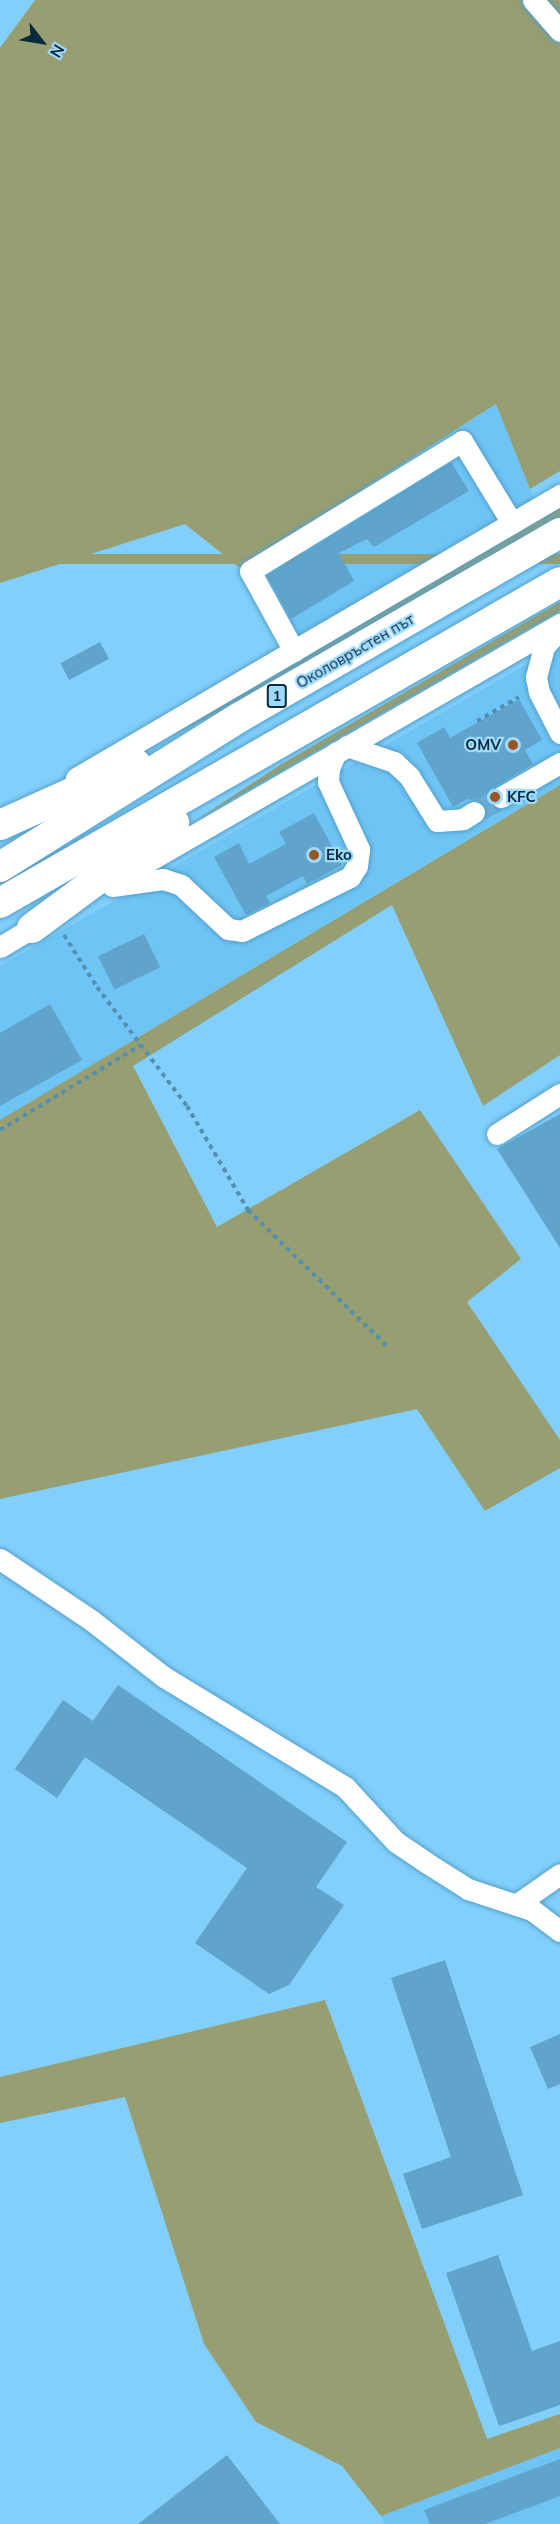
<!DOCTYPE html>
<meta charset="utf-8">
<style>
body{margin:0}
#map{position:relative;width:560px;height:2524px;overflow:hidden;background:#82cffb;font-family:Mulish,sans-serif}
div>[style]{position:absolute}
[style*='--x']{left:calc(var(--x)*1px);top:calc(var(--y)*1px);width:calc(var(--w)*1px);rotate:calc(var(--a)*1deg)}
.built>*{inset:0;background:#6ec4f5}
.green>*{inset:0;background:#979e71;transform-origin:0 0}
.building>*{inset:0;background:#60a4cb;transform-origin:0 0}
.minor-tunnel>*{height:21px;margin-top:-10.5px;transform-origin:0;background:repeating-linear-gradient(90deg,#6aaed5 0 21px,transparent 0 31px)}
.path>*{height:4px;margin-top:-2px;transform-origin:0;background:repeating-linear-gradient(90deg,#538fb0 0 4.5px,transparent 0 9px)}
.roads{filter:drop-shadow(0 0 2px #54a0cb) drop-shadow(0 0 2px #54a0cb)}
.minor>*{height:21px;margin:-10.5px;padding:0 10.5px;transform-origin:10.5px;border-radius:10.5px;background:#fff}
.highway>*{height:30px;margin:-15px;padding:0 15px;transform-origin:15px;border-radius:15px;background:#fff}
.dots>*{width:16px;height:16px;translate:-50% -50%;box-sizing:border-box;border:3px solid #9edafe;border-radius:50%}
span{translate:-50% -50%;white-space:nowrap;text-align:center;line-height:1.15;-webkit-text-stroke:4.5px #9edafe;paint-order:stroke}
.shield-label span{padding:2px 4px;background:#9edafe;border:2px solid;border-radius:4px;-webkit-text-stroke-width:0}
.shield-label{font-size:14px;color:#092a3b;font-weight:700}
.street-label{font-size:15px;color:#092a3b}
.poi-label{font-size:15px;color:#092a3b;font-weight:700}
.right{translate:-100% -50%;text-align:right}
.left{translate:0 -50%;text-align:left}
.north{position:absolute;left:12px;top:12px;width:60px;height:60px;-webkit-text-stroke:4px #9edafe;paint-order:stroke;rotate:121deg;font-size:16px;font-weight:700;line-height:24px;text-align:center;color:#092a3b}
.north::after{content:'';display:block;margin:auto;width:21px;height:27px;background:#092a3b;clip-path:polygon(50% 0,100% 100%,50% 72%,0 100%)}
</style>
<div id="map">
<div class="built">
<div style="clip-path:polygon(496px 404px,535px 502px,286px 645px,240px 568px,296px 537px)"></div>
<div style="clip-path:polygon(560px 645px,560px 785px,0 1120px,0 966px)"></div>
<div style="clip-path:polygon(560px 2448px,560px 2524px,384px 2524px,381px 2516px)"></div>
</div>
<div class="green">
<div style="clip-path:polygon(35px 0,560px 0,560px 471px,530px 489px,496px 404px,240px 568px,185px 524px,0 583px,0 48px)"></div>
<div style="clip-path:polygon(560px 507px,560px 516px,253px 694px,158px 743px)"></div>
<div style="left:560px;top:554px;width:10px;height:648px;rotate:90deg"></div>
<div style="clip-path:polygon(560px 602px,560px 611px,195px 821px,280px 765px)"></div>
<div style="clip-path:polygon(560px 785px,560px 1055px,483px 1106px,392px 905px,133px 1066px,217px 1227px,420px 1110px,521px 1259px,467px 1302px,560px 1440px,560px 1468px,485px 1511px,417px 1409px,0 1499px,0 1120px)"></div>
<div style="clip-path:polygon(325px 2000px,487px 2439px,560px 2414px,560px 2448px,381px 2516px,342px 2466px,256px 2422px,204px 2344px,125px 2097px,0 2123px,0 2077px)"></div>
</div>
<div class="building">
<div style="clip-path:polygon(451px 462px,469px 491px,374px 547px,367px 539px,339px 553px,354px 581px,291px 619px,267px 576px)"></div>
<div style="left:100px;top:642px;width:19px;height:45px;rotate:62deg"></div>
<div style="clip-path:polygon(519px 699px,542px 740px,525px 750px,533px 764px,490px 790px,490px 804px,502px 810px,482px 821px,487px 811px,479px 800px,467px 799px,453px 807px,417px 743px,444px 727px,450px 738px)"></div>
<div style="clip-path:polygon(314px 813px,342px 865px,307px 884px,303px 876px,266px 896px,270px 903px,246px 915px,214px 857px,239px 843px,249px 864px,286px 844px,279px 832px)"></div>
<div style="left:144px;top:934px;width:37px;height:51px;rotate:64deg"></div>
<div style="clip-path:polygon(50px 1004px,82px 1060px,0 1106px,0 1033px)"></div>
<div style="clip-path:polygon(560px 1114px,560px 1248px,497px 1149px)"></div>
<div style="clip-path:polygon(118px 1685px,347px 1842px,316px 1887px,344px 1905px,289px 1985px,269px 1994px,195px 1943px,247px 1868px,85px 1757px,57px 1798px,15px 1769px,63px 1700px,93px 1721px)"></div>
<div style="clip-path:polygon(445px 1960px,523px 2195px,422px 2229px,403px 2174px,451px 2157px,391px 1978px)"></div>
<div style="clip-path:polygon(560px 2034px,560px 2084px,548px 2089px,530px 2047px)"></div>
<div style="clip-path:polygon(498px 2255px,532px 2351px,560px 2341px,560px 2405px,499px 2426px,446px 2273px)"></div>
<div style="clip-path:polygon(227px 2455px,280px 2524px,138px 2524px)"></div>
<div style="clip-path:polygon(560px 2459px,560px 2496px,485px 2524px,430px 2524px,424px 2510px)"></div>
</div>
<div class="minor-tunnel">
<div style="--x:474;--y:812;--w:31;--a:-29"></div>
</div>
<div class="path">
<div style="--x:477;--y:721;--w:48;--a:-29.7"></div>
<div style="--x:64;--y:935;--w:62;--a:57.6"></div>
<div style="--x:97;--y:987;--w:149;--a:52.9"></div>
<div style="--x:187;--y:1106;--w:121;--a:59.6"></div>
<div style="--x:248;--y:1210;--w:194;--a:44.4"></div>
<div style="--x:0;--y:1130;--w:165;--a:-31.1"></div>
</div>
<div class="roads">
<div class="minor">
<div style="--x:533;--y:0;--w:41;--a:48.9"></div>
<div style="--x:560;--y:629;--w:24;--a:132"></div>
<div style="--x:544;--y:647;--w:31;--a:105"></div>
<div style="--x:536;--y:677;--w:15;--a:79"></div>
<div style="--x:539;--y:692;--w:46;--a:62.9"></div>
<div style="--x:294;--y:651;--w:91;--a:-118.8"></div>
<div style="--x:250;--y:571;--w:249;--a:-31.5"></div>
<div style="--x:462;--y:441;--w:96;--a:58.6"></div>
<div style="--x:347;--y:746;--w:50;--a:18.8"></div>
<div style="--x:394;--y:762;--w:21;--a:43"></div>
<div style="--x:409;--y:776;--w:53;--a:58.1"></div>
<div style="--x:437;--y:821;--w:26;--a:-4"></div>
<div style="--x:463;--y:819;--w:13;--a:-32"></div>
<div style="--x:76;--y:778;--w:561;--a:-30.32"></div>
<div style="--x:501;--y:797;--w:68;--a:-30"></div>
<div style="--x:121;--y:877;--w:507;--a:-29.96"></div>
<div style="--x:112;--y:886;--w:51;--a:-7.8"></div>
<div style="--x:163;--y:879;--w:19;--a:18"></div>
<div style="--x:181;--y:885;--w:64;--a:43.1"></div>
<div style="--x:228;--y:929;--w:14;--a:8"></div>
<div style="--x:242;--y:931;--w:121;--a:-26.6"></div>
<div style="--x:350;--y:877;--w:13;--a:-58"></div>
<div style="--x:357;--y:866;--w:17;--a:-83"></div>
<div style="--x:359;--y:849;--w:74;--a:-114.8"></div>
<div style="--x:328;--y:782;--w:14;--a:-86"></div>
<div style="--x:329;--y:768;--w:17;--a:-66"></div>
<div style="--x:0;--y:947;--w:49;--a:-30.8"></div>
<div style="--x:497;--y:1134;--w:75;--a:-32.4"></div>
<div style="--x:0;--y:1559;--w:110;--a:33.8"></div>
<div style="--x:91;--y:1620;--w:93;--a:38"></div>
<div style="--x:164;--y:1677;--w:212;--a:31.3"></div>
<div style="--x:345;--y:1787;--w:75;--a:47.2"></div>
<div style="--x:396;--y:1842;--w:37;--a:34"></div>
<div style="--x:427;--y:1863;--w:49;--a:32.4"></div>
<div style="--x:468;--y:1889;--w:67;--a:18.2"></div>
<div style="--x:532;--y:1910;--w:35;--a:37"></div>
<div style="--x:517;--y:1904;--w:52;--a:-34.9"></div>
</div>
<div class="highway">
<div style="--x:0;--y:825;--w:149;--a:-24.2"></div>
<div style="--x:0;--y:867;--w:283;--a:-32"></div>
<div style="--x:240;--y:717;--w:369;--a:-29.9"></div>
<div style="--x:0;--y:903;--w:645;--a:-29.82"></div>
<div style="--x:32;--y:928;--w:177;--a:-36.5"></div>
</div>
</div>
<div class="dots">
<div style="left:513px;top:745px;background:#965521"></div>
<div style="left:495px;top:797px;background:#965521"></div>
<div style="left:314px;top:855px;background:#965521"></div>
</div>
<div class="shield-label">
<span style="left:277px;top:696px">1</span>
</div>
<div class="street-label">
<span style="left:355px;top:651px;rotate:-30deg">Околовръстен път</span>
</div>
<div class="poi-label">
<span class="right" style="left:501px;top:745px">OMV</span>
<span class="left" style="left:507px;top:797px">KFC</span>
<span class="left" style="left:326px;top:855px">Eko</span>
</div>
<div class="north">N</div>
</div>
